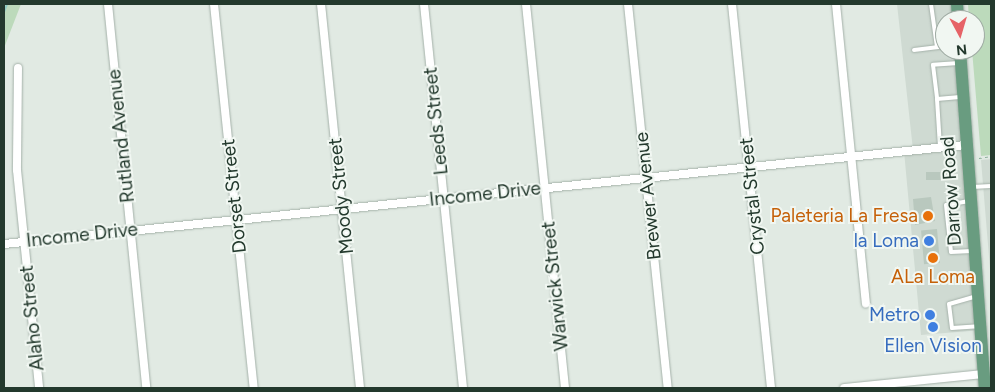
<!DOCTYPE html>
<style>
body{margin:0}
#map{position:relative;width:995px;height:392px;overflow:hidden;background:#e1eae3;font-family:Figtree,sans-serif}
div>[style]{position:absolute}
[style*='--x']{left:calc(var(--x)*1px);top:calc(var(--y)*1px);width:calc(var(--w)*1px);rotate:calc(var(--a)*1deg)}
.built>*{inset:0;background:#cfdad2}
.green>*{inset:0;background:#bcdabb}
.stream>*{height:2px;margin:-1px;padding:0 1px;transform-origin:1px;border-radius:1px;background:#8dcbc3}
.building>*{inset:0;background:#b9c8be;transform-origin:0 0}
.path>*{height:1px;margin-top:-0.5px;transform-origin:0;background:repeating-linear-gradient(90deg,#84ab94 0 2.5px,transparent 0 6.5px)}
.roads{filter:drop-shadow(0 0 1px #a4b1a9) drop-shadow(0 0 1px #a4b1a9)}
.lane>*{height:4px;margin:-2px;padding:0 2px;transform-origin:2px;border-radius:2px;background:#fff}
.street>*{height:8px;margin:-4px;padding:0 4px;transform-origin:4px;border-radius:4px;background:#fff}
.primary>*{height:12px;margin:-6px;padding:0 6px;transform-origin:6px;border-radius:6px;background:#699c80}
.dots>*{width:14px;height:14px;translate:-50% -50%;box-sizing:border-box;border:2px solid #f1f7f2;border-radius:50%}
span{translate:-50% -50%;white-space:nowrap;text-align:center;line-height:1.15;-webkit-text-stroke:4px #f1f7f2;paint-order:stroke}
.street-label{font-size:19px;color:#23392d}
.food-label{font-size:19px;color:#c56008}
.right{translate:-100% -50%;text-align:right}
.shop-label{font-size:19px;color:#366cbe}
.frame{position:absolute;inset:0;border:5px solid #23392d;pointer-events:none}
.north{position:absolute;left:935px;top:10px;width:50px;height:50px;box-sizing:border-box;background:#f1f7f2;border:1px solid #9faba3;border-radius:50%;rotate:174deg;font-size:14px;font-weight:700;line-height:20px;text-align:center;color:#23392d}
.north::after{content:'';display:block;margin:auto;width:18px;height:22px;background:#e66367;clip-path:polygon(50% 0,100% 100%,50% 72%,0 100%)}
</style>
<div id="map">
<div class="built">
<div style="clip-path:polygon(897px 4px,957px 4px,958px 20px,945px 20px,945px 50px,960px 50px,981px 330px,921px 335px,904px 151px,913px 150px)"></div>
<div style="clip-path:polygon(991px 159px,991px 281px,981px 160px)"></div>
</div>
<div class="green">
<div style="clip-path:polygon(4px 4px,21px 4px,4px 48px)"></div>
<div style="clip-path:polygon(968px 4px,991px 4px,991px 155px,981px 156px,972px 50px,975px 50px,975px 20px,969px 20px)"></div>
</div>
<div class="stream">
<div style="--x:4;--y:12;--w:9;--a:-69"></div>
</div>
<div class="building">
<div style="left:949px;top:172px;width:8px;height:23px;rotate:90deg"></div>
<div style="clip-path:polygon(931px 197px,935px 221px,915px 225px,913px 199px)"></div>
<div style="left:937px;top:229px;width:34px;height:16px;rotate:85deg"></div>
</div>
<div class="path">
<div style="--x:979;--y:158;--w:12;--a:-9"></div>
</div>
<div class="roads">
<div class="lane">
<div style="--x:931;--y:4;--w:43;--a:82.1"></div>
<div style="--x:914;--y:50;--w:31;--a:-7"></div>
<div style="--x:959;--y:63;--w:26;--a:176"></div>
<div style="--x:933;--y:65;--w:34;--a:83"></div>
<div style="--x:937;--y:99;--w:23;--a:-5"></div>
<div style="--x:937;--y:99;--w:48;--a:86.4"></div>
<div style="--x:972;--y:187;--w:19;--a:-3"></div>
<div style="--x:969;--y:201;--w:23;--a:170"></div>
<div style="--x:946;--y:205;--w:47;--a:83.9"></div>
<div style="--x:951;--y:252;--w:21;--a:-3"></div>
<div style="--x:977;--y:296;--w:29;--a:164"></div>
<div style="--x:949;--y:304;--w:24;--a:83"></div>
<div style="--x:952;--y:328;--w:26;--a:-4"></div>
</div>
<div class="street">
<div style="--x:108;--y:4;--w:386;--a:84.3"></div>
<div style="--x:214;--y:4;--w:386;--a:84.1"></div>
<div style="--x:321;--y:4;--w:386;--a:84.2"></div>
<div style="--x:424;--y:4;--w:386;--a:84.2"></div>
<div style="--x:526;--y:4;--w:386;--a:84.2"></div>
<div style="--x:628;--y:4;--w:386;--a:84.1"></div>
<div style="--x:732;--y:4;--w:386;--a:84.2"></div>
<div style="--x:836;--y:4;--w:301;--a:84.3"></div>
<div style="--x:18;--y:68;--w:102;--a:90.6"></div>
<div style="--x:17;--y:170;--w:219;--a:84.2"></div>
<div style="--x:4;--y:244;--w:967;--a:-5.88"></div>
<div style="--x:844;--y:388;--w:141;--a:-5.7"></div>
</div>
<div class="primary">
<div style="--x:957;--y:4;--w:16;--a:86"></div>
<div style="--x:960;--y:50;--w:339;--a:85.8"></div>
</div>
</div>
<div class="dots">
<div style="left:928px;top:216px;background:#e8710a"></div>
<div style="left:929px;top:241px;background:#3f7fe0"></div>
<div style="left:933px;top:258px;background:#e8710a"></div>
<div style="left:930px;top:315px;background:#3f7fe0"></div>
<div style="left:933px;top:327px;background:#3f7fe0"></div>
</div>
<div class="street-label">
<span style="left:436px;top:121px;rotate:-96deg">Leeds Street</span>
<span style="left:121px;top:136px;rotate:-96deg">Rutland Avenue</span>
<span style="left:951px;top:191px;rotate:-94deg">Darrow Road</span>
<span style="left:485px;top:194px;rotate:-6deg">Income Drive</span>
<span style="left:234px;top:196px;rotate:-96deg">Dorset Street</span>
<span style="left:341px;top:196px;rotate:-96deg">Moody Street</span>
<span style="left:648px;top:196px;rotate:-96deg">Brewer Avenue</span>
<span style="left:752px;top:196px;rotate:-96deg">Crystal Street</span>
<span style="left:82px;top:235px;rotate:-6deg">Income Drive</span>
<span style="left:555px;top:286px;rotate:-96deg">Warwick Street</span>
<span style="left:32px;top:318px;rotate:-96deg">Alaho Street</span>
</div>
<div class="food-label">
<span class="right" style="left:918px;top:216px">Paleteria La Fresa</span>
<span style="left:933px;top:277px">ALa Loma</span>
</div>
<div class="shop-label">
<span class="right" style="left:919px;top:241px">la Loma</span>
<span class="right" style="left:920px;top:315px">Metro</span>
<span style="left:933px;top:346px">Ellen Vision</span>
</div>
<div class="frame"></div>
<div class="north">N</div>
</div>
